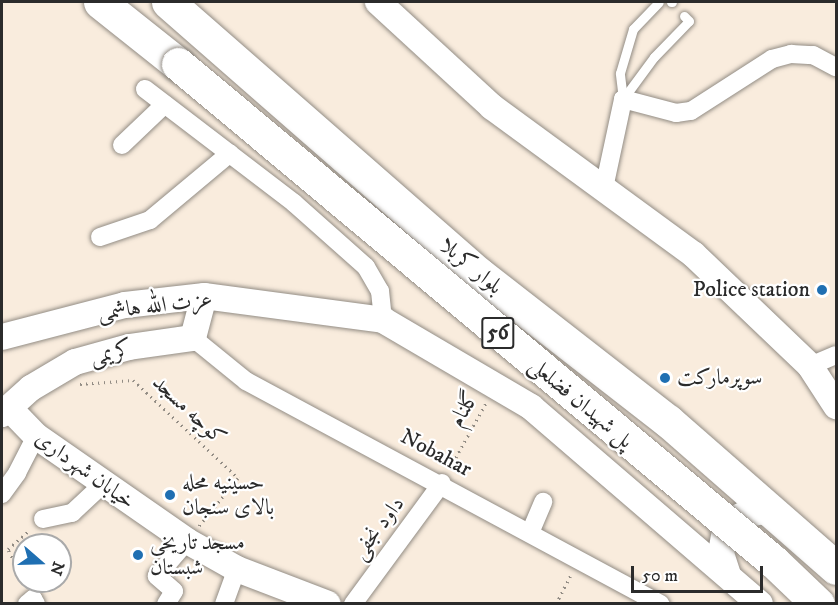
<!DOCTYPE html>
<meta charset="utf-8">
<style>
body{margin:0}
#map{position:relative;width:838px;height:605px;overflow:hidden;background:#f9ecdd;font-family:"IM FELL DW Pica",Amiri,serif}
div>[style]{position:absolute}
[style*='--x']{left:calc(var(--x)*1px);top:calc(var(--y)*1px);width:calc(var(--w)*1px);rotate:calc(var(--a)*1deg)}
.path>*{height:3px;margin-top:-1.5px;transform-origin:0;background:repeating-linear-gradient(90deg,#928c84 0 1.5px,transparent 0 6px)}
.roads{filter:drop-shadow(0 0 2px #928c84) drop-shadow(0 0 2px #928c84)}
.lane>*{height:9px;margin:-4.5px;padding:0 4.5px;transform-origin:4.5px;border-radius:4.5px;background:#fff}
.street>*{height:18px;margin:-9px;padding:0 9px;transform-origin:9px;border-radius:9px;background:#fff}
.secondary>*{height:26px;margin:-13px;padding:0 13px;transform-origin:13px;border-radius:13px;background:#fff}
.highway>*{height:33px;margin:-16.5px;padding:0 16.5px;transform-origin:16.5px;border-radius:16.5px;background:#fff}
.bridges{filter:drop-shadow(0 0 2px #928c84) drop-shadow(0 0 2px #928c84)}
.highway-bridge>*{height:33px;margin:-16.5px;padding:0 16.5px;transform-origin:16.5px;border-radius:16.5px;background:#fff}
.dots>*{width:16px;height:16px;translate:-50% -50%;box-sizing:border-box;border:3px solid #fff;border-radius:50%}
span{translate:-50% -50%;white-space:nowrap;text-align:center;line-height:1.15;-webkit-text-stroke:4.5px #fff;paint-order:stroke}
.shield-label span{padding:2px 4px;background:#fff;border:2px solid;border-radius:4px;-webkit-text-stroke-width:0}
.shield-label{font-size:21px;color:#2b2b2b;font-weight:700}
.street-label{font-size:22px;color:#2b2b2b}
.poi-label{font-size:22px;color:#2b2b2b}
.right{translate:-100% -50%;text-align:right}
.left{translate:0 -50%;text-align:left}
.frame{position:absolute;inset:0;border:3px solid #2b2b2b;pointer-events:none}
.north{position:absolute;left:12px;top:533px;width:60px;height:60px;box-sizing:border-box;background:#fff;border:2px solid #aaa;border-radius:50%;rotate:110deg;font-size:16px;font-weight:700;line-height:24px;text-align:center;color:#2b2b2b}
.north::after{content:'';display:block;margin:auto;width:21px;height:27px;background:#1f6fb2;clip-path:polygon(50% 0,100% 100%,50% 72%,0 100%)}
.scale{position:absolute;left:631px;top:566px;width:132px;height:27px;box-sizing:border-box;border:3px solid #2b2b2b;border-top:0;padding-left:8px;font-size:18px;line-height:21px;white-space:nowrap;color:#2b2b2b;-webkit-text-stroke:4px #fff;paint-order:stroke}
</style>
<div id="map">
<div class="path">
<div style="--x:80;--y:384;--w:53;--a:-4.3"></div>
<div style="--x:133;--y:380;--w:144;--a:43"></div>
<div style="--x:238;--y:478;--w:62;--a:129.1"></div>
<div style="--x:450;--y:468;--w:74;--a:-61"></div>
<div style="--x:25;--y:584;--w:39;--a:-116"></div>
<div style="--x:8;--y:549;--w:29;--a:-41"></div>
<div style="--x:556;--y:604;--w:34;--a:-63"></div>
</div>
<div class="roads">
<div class="lane">
<div style="--x:671;--y:2;--w:1;--a:0"></div>
<div style="--x:623;--y:99;--w:26;--a:-97"></div>
<div style="--x:620;--y:73;--w:46;--a:-73.5"></div>
<div style="--x:633;--y:29;--w:37;--a:-46"></div>
<div style="--x:623;--y:99;--w:52;--a:-53.6"></div>
<div style="--x:654;--y:57;--w:50;--a:-45.8"></div>
<div style="--x:689;--y:21;--w:7;--a:-135"></div>
</div>
<div class="street">
<div style="--x:145;--y:89;--w:188;--a:37.4"></div>
<div style="--x:294;--y:203;--w:96;--a:41.6"></div>
<div style="--x:366;--y:267;--w:28;--a:60"></div>
<div style="--x:380;--y:291;--w:29;--a:84"></div>
<div style="--x:122;--y:145;--w:59;--a:-43.6"></div>
<div style="--x:604;--y:188;--w:91;--a:-77.9"></div>
<div style="--x:623;--y:99;--w:55;--a:14.8"></div>
<div style="--x:676;--y:113;--w:15;--a:-8"></div>
<div style="--x:691;--y:111;--w:96;--a:-32.7"></div>
<div style="--x:772;--y:59;--w:20;--a:-15"></div>
<div style="--x:791;--y:54;--w:22;--a:3"></div>
<div style="--x:813;--y:55;--w:26;--a:28"></div>
<div style="--x:100;--y:237;--w:53;--a:-18.8"></div>
<div style="--x:150;--y:220;--w:104;--a:-39.9"></div>
<div style="--x:193;--y:338;--w:68;--a:39.1"></div>
<div style="--x:246;--y:381;--w:471;--a:28.3"></div>
<div style="--x:810;--y:366;--w:28;--a:-23"></div>
<div style="--x:2;--y:494;--w:26;--a:-54"></div>
<div style="--x:17;--y:473;--w:42;--a:-62.8"></div>
<div style="--x:43;--y:519;--w:30;--a:-12"></div>
<div style="--x:72;--y:513;--w:41;--a:-43"></div>
<div style="--x:530;--y:533;--w:34;--a:-67"></div>
<div style="--x:27;--y:604;--w:8;--a:-40"></div>
<div style="--x:33;--y:599;--w:6;--a:59"></div>
<div style="--x:166;--y:604;--w:15;--a:-58"></div>
<div style="--x:174;--y:591;--w:23;--a:-139"></div>
<div style="--x:157;--y:576;--w:46;--a:-49.4"></div>
<div style="--x:224;--y:604;--w:37;--a:-70"></div>
<div style="--x:353;--y:604;--w:150;--a:-53.7"></div>
</div>
<div class="secondary">
<div style="--x:378;--y:2;--w:155;--a:42.6"></div>
<div style="--x:492;--y:107;--w:249;--a:36.2"></div>
<div style="--x:693;--y:254;--w:162;--a:43.7"></div>
<div style="--x:810;--y:366;--w:48;--a:57"></div>
<div style="--x:2;--y:337;--w:127;--a:-14.6"></div>
<div style="--x:125;--y:305;--w:80;--a:-6.5"></div>
<div style="--x:204;--y:296;--w:181;--a:7.6"></div>
<div style="--x:383;--y:320;--w:172;--a:30.4"></div>
<div style="--x:531;--y:407;--w:302;--a:40.7"></div>
<div style="--x:9;--y:408;--w:39;--a:46"></div>
<div style="--x:36;--y:436;--w:184;--a:34.8"></div>
<div style="--x:187;--y:541;--w:57;--a:29.2"></div>
<div style="--x:237;--y:569;--w:97;--a:21"></div>
<div style="--x:2;--y:414;--w:39;--a:-42"></div>
<div style="--x:31;--y:388;--w:51;--a:-30.6"></div>
<div style="--x:75;--y:362;--w:56;--a:-15.5"></div>
<div style="--x:129;--y:347;--w:65;--a:-8"></div>
<div style="--x:193;--y:338;--w:43;--a:-75.3"></div>
<div style="--x:728;--y:575;--w:23;--a:-108"></div>
<div style="--x:721;--y:553;--w:22;--a:-80"></div>
<div style="--x:725;--y:531;--w:22;--a:-43"></div>
<div style="--x:741;--y:516;--w:23;--a:-13"></div>
<div style="--x:763;--y:511;--w:22;--a:24"></div>
</div>
<div class="highway">
<div style="--x:100;--y:2;--w:100;--a:38.5"></div>
<div style="--x:168;--y:2;--w:413;--a:41.2"></div>
<div style="--x:479;--y:274;--w:239;--a:37.9"></div>
<div style="--x:668;--y:421;--w:223;--a:41.2"></div>
</div>
</div>
<div class="bridges">
<div class="highway-bridge">
<div style="--x:178;--y:64;--w:777;--a:39.88"></div>
<div style="--x:774;--y:562;--w:61;--a:43.7"></div>
</div>
</div>
<div class="dots">
<div style="left:822px;top:290px;background:#1f6fb2"></div>
<div style="left:665px;top:378px;background:#1f6fb2"></div>
<div style="left:170px;top:495px;background:#1f6fb2"></div>
<div style="left:138px;top:555px;background:#1f6fb2"></div>
</div>
<div class="shield-label">
<span style="left:498px;top:333px">56</span>
</div>
<div class="street-label">
<span style="left:471px;top:266px;rotate:40deg">بلوار کربلا</span>
<span style="left:155px;top:306px;rotate:-7deg">عزت الله هاشمی</span>
<span style="left:111px;top:353px;rotate:-14deg">کریمی</span>
<span style="left:581px;top:403px;rotate:40deg">پل شهیدان فضلعلی</span>
<span style="left:464px;top:409px;rotate:-61deg">گلنام</span>
<span style="left:189px;top:410px;rotate:43deg">کوچه مسجد</span>
<span style="left:436px;top:453px;rotate:28deg">Nobahar</span>
<span style="left:85px;top:470px;rotate:36deg">خیابان شهرداری</span>
<span style="left:378px;top:528px;rotate:-53deg">داود نجفی</span>
</div>
<div class="poi-label">
<span class="right" style="left:810px;top:290px">Police station</span>
<span class="left" style="left:677px;top:378px">سوپرمارکت</span>
<span class="left" style="left:182px;top:495px">حسینیه محله<br>بالای سنجان</span>
<span class="left" style="left:150px;top:555px">مسجد تاریخی<br>شبستان</span>
</div>
<div class="frame"></div>
<div class="north">N</div>
<div class="scale">50 m</div>
</div>
